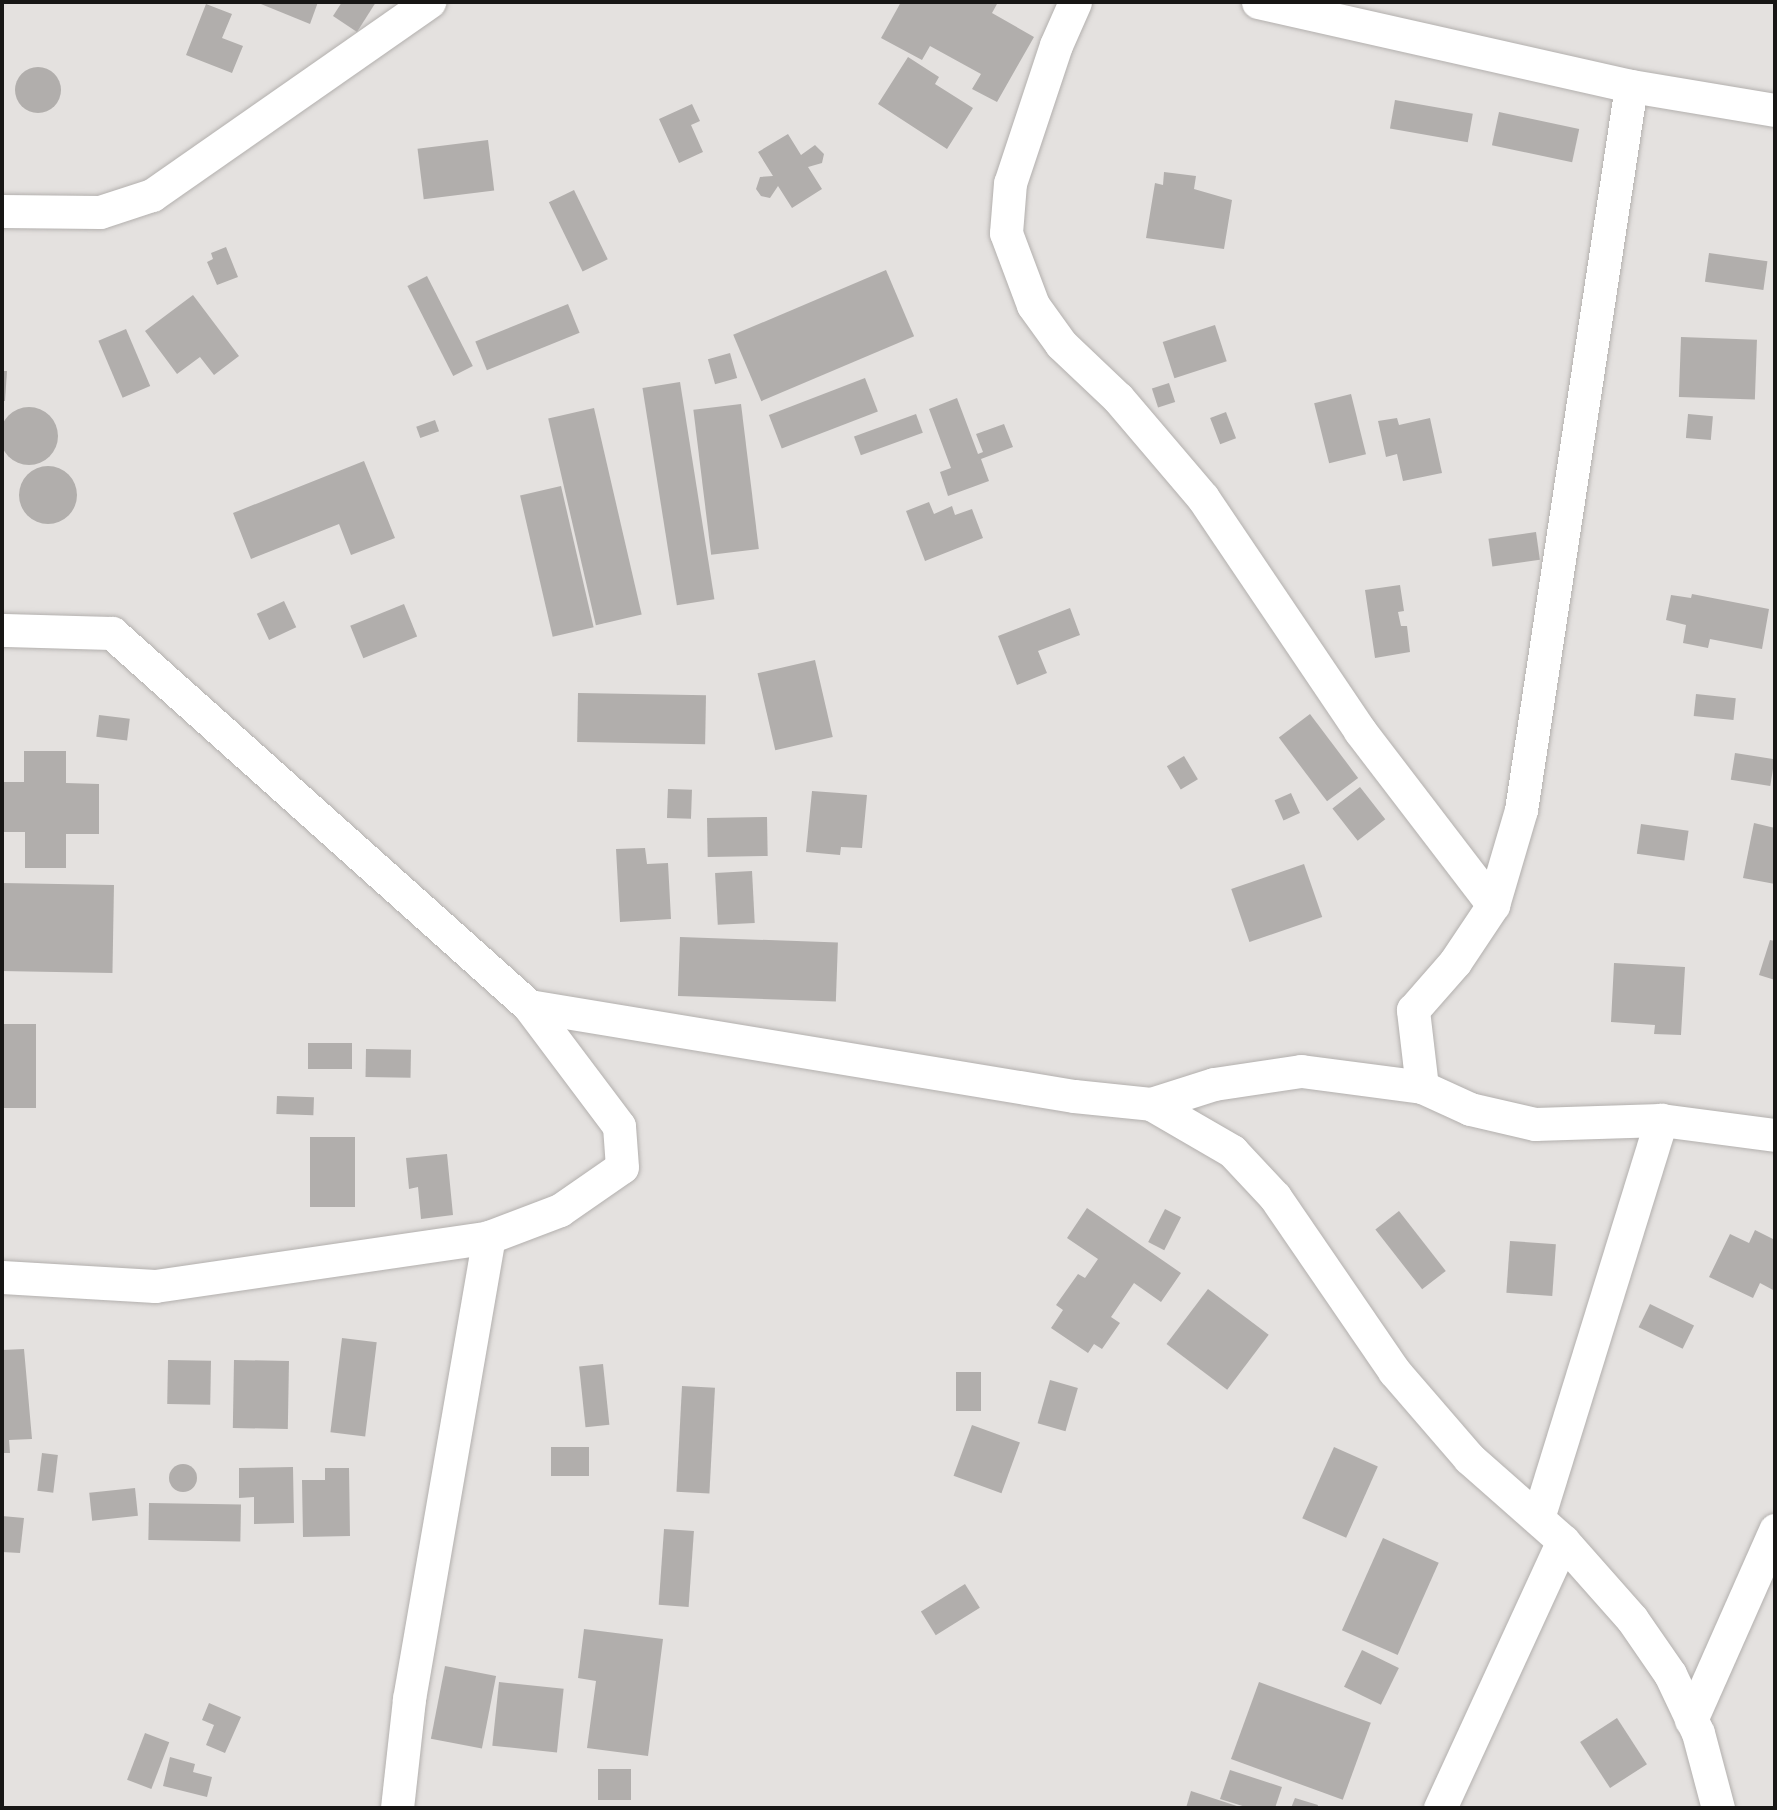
<!DOCTYPE html>
<style>
body{margin:0}
#map{position:relative;width:1777px;height:1810px;overflow:hidden;background:#e4e1df;font-family:"Space Grotesk",sans-serif}
div>[style]{position:absolute}
[style*='--x']{left:calc(var(--x)*1px);top:calc(var(--y)*1px);width:calc(var(--w)*1px);rotate:calc(var(--a)*1deg)}
.building>*{inset:0;background:#b1aeac;transform-origin:0 0}
.round{border-radius:50%}
.roads{filter:drop-shadow(0 0 2px #b3b0ae) drop-shadow(0 0 2px #b3b0ae)}
.minor>*{height:33px;margin:-16.5px;padding:0 16.5px;transform-origin:16.5px;border-radius:16.5px;background:#fff}
span{translate:-50% -50%;white-space:nowrap;text-align:center;line-height:1.15;-webkit-text-stroke:6px #f1eeec;paint-order:stroke}
.frame{position:absolute;inset:0;border:4px solid #171615;pointer-events:none}
</style>
<div id="map">
<div class="building">
<div style="clip-path:polygon(256px 2px,318px 2px,310px 24px)"></div>
<div style="clip-path:polygon(342px 2px,376px 2px,357px 32px,333px 16px)"></div>
<div style="clip-path:polygon(901px 2px,993px 2px,997px 4px,992px 13px,1034px 37px,997px 102px,972px 89px,981px 74px,930px 46px,922px 60px,881px 38px)"></div>
<div style="clip-path:polygon(206px 4px,232px 14px,222px 38px,243px 46px,232px 73px,186px 55px)"></div>
<div style="clip-path:polygon(908px 57px,939px 77px,935px 84px,973px 108px,947px 149px,878px 104px)"></div>
<div class="round" style="left:15px;top:67px;width:46px;height:46px"></div>
<div style="left:1395px;top:100px;width:79px;height:29px;rotate:10deg"></div>
<div style="clip-path:polygon(692px 104px,700px 121px,691px 125px,703px 152px,679px 163px,659px 119px)"></div>
<div style="left:1499px;top:112px;width:82px;height:34px;rotate:12deg"></div>
<div style="clip-path:polygon(788px 134px,801px 155px,815px 145px,824px 154px,822px 163px,808px 167px,822px 189px,792px 208px,778px 186px,770px 198px,761px 196px,756px 189px,760px 177px,773px 176px,758px 152px)"></div>
<div style="left:488px;top:140px;width:51px;height:71px;rotate:83deg"></div>
<div style="clip-path:polygon(1164px 172px,1196px 176px,1194px 189px,1232px 200px,1224px 249px,1146px 238px,1155px 183px,1163px 185px)"></div>
<div style="left:574px;top:190px;width:77px;height:28px;rotate:64deg"></div>
<div style="clip-path:polygon(226px 247px,238px 277px,217px 285px,207px 262px,213px 259px,211px 253px)"></div>
<div style="left:1709px;top:253px;width:59px;height:29px;rotate:8deg"></div>
<div style="left:886px;top:270px;width:72px;height:166px;rotate:67deg"></div>
<div style="left:427px;top:276px;width:101px;height:22px;rotate:63deg"></div>
<div style="clip-path:polygon(193px 295px,239px 356px,214px 375px,200px 357px,177px 374px,145px 331px)"></div>
<div style="left:568px;top:304px;width:31px;height:100px;rotate:68deg"></div>
<div style="left:1215px;top:325px;width:38px;height:55px;rotate:72deg"></div>
<div style="left:126px;top:329px;width:62px;height:30px;rotate:67deg"></div>
<div style="left:1681px;top:337px;width:76px;height:60px;rotate:2deg"></div>
<div style="left:730px;top:353px;width:26px;height:23px;rotate:74deg"></div>
<div style="clip-path:polygon(2px 371px,7px 371px,5px 401px,2px 401px)"></div>
<div style="left:865px;top:378px;width:36px;height:103px;rotate:69deg"></div>
<div style="left:680px;top:382px;width:220px;height:38px;rotate:81deg"></div>
<div style="left:1169px;top:383px;width:20px;height:18px;rotate:72deg"></div>
<div style="left:1351px;top:394px;width:62px;height:38px;rotate:76deg"></div>
<div style="clip-path:polygon(957px 398px,978px 454px,983px 452px,976px 434px,1004px 424px,1013px 447px,981px 459px,989px 481px,948px 496px,940px 472px,951px 468px,929px 409px)"></div>
<div style="left:741px;top:404px;width:146px;height:48px;rotate:83deg"></div>
<div class="round" style="left:0;top:407px;width:58px;height:58px"></div>
<div style="left:594px;top:408px;width:212px;height:47px;rotate:77deg"></div>
<div style="left:1226px;top:412px;width:28px;height:17px;rotate:69deg"></div>
<div style="left:916px;top:414px;width:20px;height:66px;rotate:70deg"></div>
<div style="left:1688px;top:414px;width:25px;height:24px;rotate:5deg"></div>
<div style="clip-path:polygon(1397px 418px,1399px 425px,1430px 418px,1442px 473px,1403px 481px,1397px 454px,1386px 457px,1378px 421px)"></div>
<div style="left:435px;top:420px;width:12px;height:20px;rotate:70deg"></div>
<div style="clip-path:polygon(364px 461px,395px 538px,351px 555px,339px 524px,251px 559px,233px 513px)"></div>
<div class="round" style="left:19px;top:466px;width:58px;height:58px"></div>
<div style="left:561px;top:486px;width:145px;height:42px;rotate:77deg"></div>
<div style="clip-path:polygon(929px 502px,934px 514px,952px 506px,955px 515px,972px 509px,983px 538px,925px 561px,906px 511px)"></div>
<div style="left:1536px;top:532px;width:28px;height:48px;rotate:82deg"></div>
<div style="clip-path:polygon(1400px 585px,1404px 611px,1398px 612px,1401px 626px,1407px 626px,1410px 652px,1375px 658px,1365px 590px)"></div>
<div style="clip-path:polygon(1692px 594px,1769px 609px,1762px 649px,1710px 639px,1708px 648px,1683px 643px,1686px 625px,1666px 620px,1671px 595px,1691px 598px)"></div>
<div style="left:284px;top:601px;width:29px;height:30px;rotate:65deg"></div>
<div style="left:404px;top:604px;width:35px;height:58px;rotate:68deg"></div>
<div style="clip-path:polygon(1070px 608px,1080px 635px,1038px 651px,1047px 673px,1017px 685px,998px 636px)"></div>
<div style="left:815px;top:660px;width:79px;height:59px;rotate:77deg"></div>
<div style="left:578px;top:693px;width:128px;height:49px;rotate:1deg"></div>
<div style="left:1696px;top:694px;width:40px;height:22px;rotate:6deg"></div>
<div style="left:1310px;top:714px;width:80px;height:39px;rotate:53deg"></div>
<div style="left:99px;top:715px;width:31px;height:22px;rotate:7deg"></div>
<div style="clip-path:polygon(24px 751px,66px 751px,66px 783px,99px 784px,99px 834px,66px 834px,66px 868px,25px 868px,25px 832px,2px 832px,2px 782px,24px 782px)"></div>
<div style="left:1735px;top:753px;width:40px;height:27px;rotate:9deg"></div>
<div style="left:1184px;top:756px;width:27px;height:20px;rotate:59deg"></div>
<div style="left:1360px;top:787px;width:41px;height:35px;rotate:52deg"></div>
<div style="left:668px;top:789px;width:24px;height:29px;rotate:2deg"></div>
<div style="clip-path:polygon(812px 791px,867px 795px,862px 848px,841px 847px,840px 855px,806px 852px)"></div>
<div style="left:1291px;top:793px;width:22px;height:18px;rotate:66deg"></div>
<div style="left:767px;top:817px;width:39px;height:60px;rotate:89deg"></div>
<div style="clip-path:polygon(1754px 823px,1775px 828px,1775px 884px,1743px 878px)"></div>
<div style="left:1641px;top:824px;width:48px;height:30px;rotate:8deg"></div>
<div style="clip-path:polygon(645px 848px,647px 864px,668px 863px,671px 919px,620px 922px,616px 849px)"></div>
<div style="left:1304px;top:864px;width:56px;height:77px;rotate:71deg"></div>
<div style="left:752px;top:871px;width:52px;height:37px;rotate:87deg"></div>
<div style="left:2px;top:883px;width:112px;height:88px;rotate:1deg"></div>
<div style="left:680px;top:937px;width:158px;height:59px;rotate:2deg"></div>
<div style="clip-path:polygon(1770px 940px,1775px 941px,1775px 980px,1759px 975px)"></div>
<div style="clip-path:polygon(1614px 963px,1685px 967px,1681px 1035px,1654px 1034px,1655px 1025px,1611px 1022px)"></div>
<div style="left:2px;top:1024px;width:34px;height:84px"></div>
<div style="left:308px;top:1043px;width:44px;height:26px"></div>
<div style="left:366px;top:1049px;width:45px;height:28px;rotate:1deg"></div>
<div style="left:277px;top:1096px;width:37px;height:18px;rotate:2deg"></div>
<div style="left:310px;top:1137px;width:45px;height:70px"></div>
<div style="clip-path:polygon(447px 1154px,453px 1215px,421px 1219px,418px 1187px,409px 1189px,406px 1158px)"></div>
<div style="clip-path:polygon(1087px 1208px,1181px 1273px,1161px 1302px,1134px 1283px,1111px 1317px,1120px 1323px,1102px 1349px,1094px 1344px,1088px 1353px,1051px 1328px,1063px 1310px,1056px 1305px,1078px 1274px,1085px 1278px,1098px 1259px,1067px 1238px)"></div>
<div style="left:1165px;top:1209px;width:18px;height:37px;rotate:27deg"></div>
<div style="left:1399px;top:1211px;width:76px;height:30px;rotate:52deg"></div>
<div style="clip-path:polygon(1755px 1230px,1775px 1240px,1775px 1291px,1760px 1283px,1753px 1298px,1709px 1277px,1730px 1234px,1749px 1243px)"></div>
<div style="left:1510px;top:1241px;width:46px;height:52px;rotate:4deg"></div>
<div style="left:1208px;top:1289px;width:76px;height:69px;rotate:37deg"></div>
<div style="left:1650px;top:1304px;width:49px;height:26px;rotate:26deg"></div>
<div style="left:342px;top:1338px;width:35px;height:95px;rotate:7deg"></div>
<div style="clip-path:polygon(24px 1349px,32px 1439px,9px 1440px,10px 1453px,2px 1453px,2px 1350px)"></div>
<div style="left:168px;top:1360px;width:43px;height:44px;rotate:1deg"></div>
<div style="left:234px;top:1360px;width:55px;height:68px;rotate:1deg"></div>
<div style="left:603px;top:1364px;width:61px;height:24px;rotate:84deg"></div>
<div style="left:956px;top:1372px;width:25px;height:39px"></div>
<div style="left:1050px;top:1380px;width:29px;height:45px;rotate:16deg"></div>
<div style="left:682px;top:1386px;width:33px;height:106px;rotate:3deg"></div>
<div style="left:972px;top:1425px;width:51px;height:54px;rotate:20deg"></div>
<div style="left:551px;top:1447px;width:38px;height:29px"></div>
<div style="left:1334px;top:1447px;width:48px;height:78px;rotate:24deg"></div>
<div style="left:42px;top:1453px;width:16px;height:38px;rotate:7deg"></div>
<div class="round" style="left:169px;top:1464px;width:28px;height:28px"></div>
<div style="clip-path:polygon(293px 1467px,294px 1523px,254px 1524px,254px 1497px,239px 1498px,239px 1468px)"></div>
<div style="clip-path:polygon(325px 1468px,349px 1468px,350px 1536px,303px 1537px,302px 1480px,325px 1480px)"></div>
<div style="left:135px;top:1488px;width:28px;height:46px;rotate:84deg"></div>
<div style="left:149px;top:1503px;width:92px;height:37px;rotate:1deg"></div>
<div style="clip-path:polygon(2px 1516px,24px 1518px,20px 1553px,2px 1552px)"></div>
<div style="left:664px;top:1529px;width:30px;height:76px;rotate:4deg"></div>
<div style="left:1383px;top:1538px;width:61px;height:101px;rotate:24deg"></div>
<div style="left:965px;top:1584px;width:28px;height:52px;rotate:58deg"></div>
<div style="clip-path:polygon(584px 1629px,663px 1639px,648px 1756px,587px 1748px,596px 1681px,578px 1678px)"></div>
<div style="left:1362px;top:1650px;width:41px;height:41px;rotate:26deg"></div>
<div style="left:445px;top:1666px;width:52px;height:74px;rotate:11deg"></div>
<div style="left:499px;top:1682px;width:65px;height:64px;rotate:6deg"></div>
<div style="left:1259px;top:1682px;width:119px;height:82px;rotate:20deg"></div>
<div style="clip-path:polygon(209px 1703px,241px 1717px,225px 1753px,206px 1745px,214px 1725px,202px 1720px)"></div>
<div style="left:1617px;top:1718px;width:55px;height:44px;rotate:57deg"></div>
<div style="left:145px;top:1733px;width:26px;height:50px;rotate:21deg"></div>
<div style="clip-path:polygon(170px 1757px,195px 1764px,193px 1772px,212px 1777px,207px 1797px,163px 1786px)"></div>
<div style="left:598px;top:1769px;width:33px;height:31px"></div>
<div style="clip-path:polygon(1230px 1770px,1282px 1787px,1275px 1808px,1249px 1808px,1220px 1799px)"></div>
<div style="clip-path:polygon(1191px 1791px,1243px 1808px,1186px 1808px)"></div>
<div style="clip-path:polygon(1295px 1798px,1318px 1805px,1317px 1808px,1291px 1808px)"></div>
</div>
<div class="roads">
<div class="minor">
<div style="--x:1075;--y:2;--w:47;--a:113.8"></div>
<div style="--x:1056;--y:45;--w:145;--a:108.4"></div>
<div style="--x:1010;--y:183;--w:50;--a:94.6"></div>
<div style="--x:1006;--y:233;--w:77;--a:69.4"></div>
<div style="--x:1033;--y:305;--w:48;--a:54.3"></div>
<div style="--x:1061;--y:344;--w:79;--a:43.5"></div>
<div style="--x:1118;--y:398;--w:131;--a:49.6"></div>
<div style="--x:1203;--y:498;--w:281;--a:56"></div>
<div style="--x:1360;--y:731;--w:219;--a:52.6"></div>
<div style="--x:1258;--y:2;--w:382;--a:12.7"></div>
<div style="--x:1631;--y:86;--w:146;--a:9.5"></div>
<div style="--x:2;--y:211;--w:98;--a:0.6"></div>
<div style="--x:100;--y:212;--w:55;--a:-18.1"></div>
<div style="--x:152;--y:195;--w:338;--a:-34.9"></div>
<div style="--x:2;--y:630;--w:110;--a:1.6"></div>
<div style="--x:112;--y:633;--w:559;--a:41.81"></div>
<div style="--x:529;--y:1006;--w:552;--a:9.38"></div>
<div style="--x:1074;--y:1096;--w:77;--a:5.9"></div>
<div style="--x:1151;--y:1104;--w:94;--a:30.1"></div>
<div style="--x:1232;--y:1151;--w:63;--a:46.9"></div>
<div style="--x:1275;--y:1197;--w:211;--a:55.6"></div>
<div style="--x:1394;--y:1371;--w:115;--a:49.2"></div>
<div style="--x:1469;--y:1458;--w:125;--a:41.4"></div>
<div style="--x:1563;--y:1541;--w:104;--a:48.5"></div>
<div style="--x:1632;--y:1619;--w:67;--a:55.4"></div>
<div style="--x:1670;--y:1674;--w:65;--a:64.6"></div>
<div style="--x:1698;--y:1733;--w:78;--a:75.1"></div>
<div style="--x:1422;--y:1087;--w:78;--a:-96.7"></div>
<div style="--x:1413;--y:1010;--w:64;--a:-48.8"></div>
<div style="--x:1455;--y:962;--w:69;--a:-56.3"></div>
<div style="--x:1493;--y:905;--w:99;--a:-73.6"></div>
<div style="--x:1521;--y:810;--w:732;--a:-81.36"></div>
<div style="--x:1151;--y:1104;--w:66;--a:-17.6"></div>
<div style="--x:1214;--y:1084;--w:88;--a:-8.5"></div>
<div style="--x:1301;--y:1071;--w:122;--a:7.5"></div>
<div style="--x:1422;--y:1087;--w:53;--a:24.6"></div>
<div style="--x:1470;--y:1109;--w:67;--a:13"></div>
<div style="--x:1535;--y:1124;--w:126;--a:-1.8"></div>
<div style="--x:1661;--y:1120;--w:115;--a:7.5"></div>
<div style="--x:2;--y:1277;--w:153;--a:3.4"></div>
<div style="--x:155;--y:1286;--w:338;--a:-8.3"></div>
<div style="--x:1538;--y:1518;--w:417;--a:-72.8"></div>
<div style="--x:1691;--y:1720;--w:208;--a:-66.1"></div>
<div style="--x:397;--y:1808;--w:110;--a:-83.7"></div>
<div style="--x:409;--y:1699;--w:469;--a:-80.2"></div>
<div style="--x:489;--y:1237;--w:76;--a:-20.8"></div>
<div style="--x:560;--y:1210;--w:75;--a:-34.7"></div>
<div style="--x:622;--y:1167;--w:41;--a:-94.2"></div>
<div style="--x:619;--y:1126;--w:150;--a:-126.9"></div>
<div style="--x:1440;--y:1808;--w:294;--a:-65.3"></div>
</div>
</div>
<div class="frame"></div>
</div>
